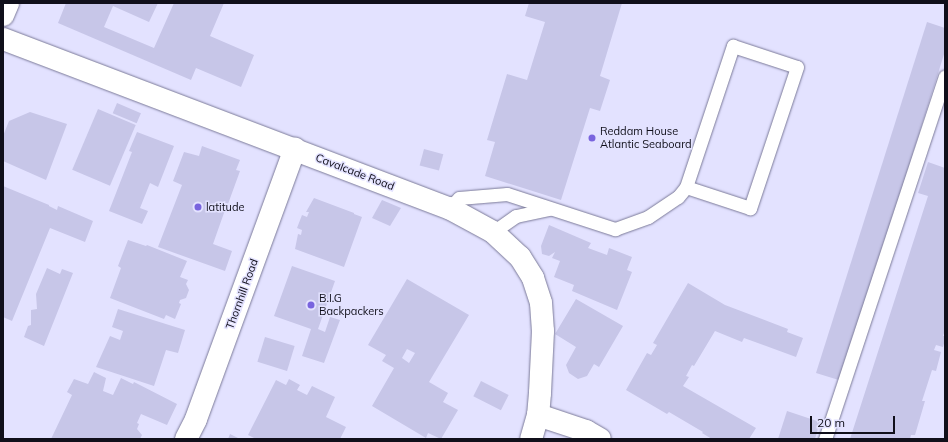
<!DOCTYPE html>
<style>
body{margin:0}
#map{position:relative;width:948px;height:442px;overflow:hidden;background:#e3e2ff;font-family:Mulish,sans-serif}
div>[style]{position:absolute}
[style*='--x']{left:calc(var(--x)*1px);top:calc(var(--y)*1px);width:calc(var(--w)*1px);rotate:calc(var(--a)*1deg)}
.building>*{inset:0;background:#c7c6e8;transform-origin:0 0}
.roads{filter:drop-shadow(0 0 1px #7b7a99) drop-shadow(0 0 1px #7b7a99)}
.service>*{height:13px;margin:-6.5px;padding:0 6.5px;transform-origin:6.5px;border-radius:6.5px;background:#fff}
.minor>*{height:22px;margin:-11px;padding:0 11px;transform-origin:11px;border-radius:11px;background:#fff}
.tertiary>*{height:22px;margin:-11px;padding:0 11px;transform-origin:11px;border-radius:11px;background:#fff}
.dots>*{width:11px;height:11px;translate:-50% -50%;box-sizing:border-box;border:2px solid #e3e2ff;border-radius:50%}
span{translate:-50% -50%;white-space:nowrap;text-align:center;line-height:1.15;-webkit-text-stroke:3px #e3e2ff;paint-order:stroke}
.poi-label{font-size:11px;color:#100f1a}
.left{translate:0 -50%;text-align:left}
.street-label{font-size:11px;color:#100f1a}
.frame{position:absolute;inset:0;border:4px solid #100f1a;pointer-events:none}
.scale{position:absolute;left:810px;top:416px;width:85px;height:18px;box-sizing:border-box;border:2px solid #100f1a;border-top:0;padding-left:5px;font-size:12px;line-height:14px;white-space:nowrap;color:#100f1a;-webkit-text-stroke:3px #e3e2ff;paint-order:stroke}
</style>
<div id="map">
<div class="building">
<div style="clip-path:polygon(66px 3px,158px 3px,149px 22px,113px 6px,104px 27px,154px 48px,174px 3px,224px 3px,210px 36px,254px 55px,241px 87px,196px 68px,191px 80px,58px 23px)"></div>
<div style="clip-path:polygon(529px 3px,622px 3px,600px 76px,610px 80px,600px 111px,590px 108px,561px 200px,485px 176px,495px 142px,487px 140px,507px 74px,527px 80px,545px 22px,525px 16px)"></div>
<div style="clip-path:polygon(927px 22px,945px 28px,945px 51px,842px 381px,816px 373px)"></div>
<div style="left:117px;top:103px;width:26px;height:11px;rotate:23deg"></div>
<div style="left:98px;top:109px;width:41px;height:66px;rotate:23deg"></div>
<div style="clip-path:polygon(30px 112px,67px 124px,46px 180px,3px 161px,3px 136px,9px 121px)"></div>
<div style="clip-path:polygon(137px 132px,174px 146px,158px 187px,150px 183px,140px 208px,148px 211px,142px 224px,109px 211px,132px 152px,129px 151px)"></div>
<div style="clip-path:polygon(202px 146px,240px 160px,236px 170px,240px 171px,228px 204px,224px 203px,222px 209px,225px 210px,213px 244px,232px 251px,225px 271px,158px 247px,182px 185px,173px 181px,184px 152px,199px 156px)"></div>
<div style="left:424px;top:149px;width:20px;height:17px;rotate:15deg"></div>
<div style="clip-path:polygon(928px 162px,945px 168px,945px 330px,943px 336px,945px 336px,945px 340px,943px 347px,936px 345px,934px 350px,941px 352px,936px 371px,932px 370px,922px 401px,925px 401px,915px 435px,911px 435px,910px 439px,850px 439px,928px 196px,918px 193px)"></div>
<div style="clip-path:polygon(3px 186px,49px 205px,49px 206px,57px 210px,58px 206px,93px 221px,85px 242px,50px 228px,12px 321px,3px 317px)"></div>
<div style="clip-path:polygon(314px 198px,354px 213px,354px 214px,362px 217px,344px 267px,295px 249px,298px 234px,301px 235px,302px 230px,297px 228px,302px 215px,307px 217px,309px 212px,306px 212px)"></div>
<div style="clip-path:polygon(382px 200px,401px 208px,390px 226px,372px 218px)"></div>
<div style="clip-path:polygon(549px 225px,591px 243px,588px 248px,607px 255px,609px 248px,632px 257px,627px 270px,632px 272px,617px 310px,572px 291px,574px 285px,554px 277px,560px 261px,552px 258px,555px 252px,549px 256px,542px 254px,541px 246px)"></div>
<div style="clip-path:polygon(128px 240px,146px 246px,147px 245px,187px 261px,180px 277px,188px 280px,186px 284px,189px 290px,186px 298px,180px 300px,179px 303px,181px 304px,175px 319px,166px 315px,164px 319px,110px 298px,121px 268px,118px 266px)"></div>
<div style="clip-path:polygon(292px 266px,335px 281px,318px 329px,325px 332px,330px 317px,340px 320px,324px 363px,302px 356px,311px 329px,274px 316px)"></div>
<div style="clip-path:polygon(47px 268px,60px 274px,62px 269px,73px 273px,44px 346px,24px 337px,28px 326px,31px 325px,31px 310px,37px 309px,36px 294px)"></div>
<div style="clip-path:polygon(evenodd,407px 279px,469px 315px,429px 382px,448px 393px,443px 402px,458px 410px,441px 439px,428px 433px,426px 438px,372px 406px,394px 368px,382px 361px,386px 355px,368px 345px,407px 279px,407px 349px,415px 353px,409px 363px,402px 358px,407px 349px)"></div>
<div style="clip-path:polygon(688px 283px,725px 305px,788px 329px,787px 332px,803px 338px,796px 357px,744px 338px,742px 342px,715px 331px,694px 366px,692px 365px,686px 376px,689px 377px,683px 386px,756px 428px,749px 439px,712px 439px,702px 433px,703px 432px,669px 412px,667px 414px,626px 390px,647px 353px,651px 355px,657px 345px,653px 343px)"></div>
<div style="clip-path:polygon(576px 299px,623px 326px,599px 367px,594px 364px,587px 376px,578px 379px,569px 373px,566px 365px,576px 347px,555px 334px)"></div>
<div style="clip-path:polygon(118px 309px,185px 330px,178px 353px,166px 350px,154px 386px,96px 367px,110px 336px,120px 340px,123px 331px,112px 327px)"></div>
<div style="left:265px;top:337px;width:31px;height:26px;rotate:17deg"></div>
<div style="clip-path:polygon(94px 372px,106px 378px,103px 391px,113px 395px,121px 378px,133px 384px,134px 382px,177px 404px,167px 425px,141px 414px,137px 423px,139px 424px,137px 429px,142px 435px,140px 439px,51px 439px,72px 395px,67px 392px,74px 379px,88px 384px)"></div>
<div style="clip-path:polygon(289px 379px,300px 385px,297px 390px,307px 395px,312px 386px,335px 397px,326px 417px,346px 427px,340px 439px,256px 439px,248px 435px,276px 380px,286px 385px)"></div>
<div style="left:481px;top:381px;width:31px;height:17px;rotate:27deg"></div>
<div style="clip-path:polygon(787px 411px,820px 422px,815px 439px,778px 439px)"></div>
<div style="clip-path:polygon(230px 434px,240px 439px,228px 439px)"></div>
</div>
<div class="roads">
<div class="service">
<div style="--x:449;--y:208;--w:14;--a:-45"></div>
<div style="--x:459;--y:198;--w:48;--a:-4.8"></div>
<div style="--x:507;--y:194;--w:114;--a:18"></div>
<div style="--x:615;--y:229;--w:35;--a:-20"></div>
<div style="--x:648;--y:217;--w:36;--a:-34"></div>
<div style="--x:678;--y:197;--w:13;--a:-51"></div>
<div style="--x:686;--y:187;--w:149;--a:-71.6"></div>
<div style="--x:733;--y:46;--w:67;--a:18.2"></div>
<div style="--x:797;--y:67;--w:149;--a:108.4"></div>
<div style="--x:750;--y:208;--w:67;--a:-161.8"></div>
<div style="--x:493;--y:232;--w:28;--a:-35"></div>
<div style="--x:516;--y:216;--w:35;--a:-12"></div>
<div style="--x:825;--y:439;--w:382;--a:-71.7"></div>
</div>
<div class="minor">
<div style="--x:3;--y:39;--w:477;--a:20.8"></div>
<div style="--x:449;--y:208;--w:50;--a:28.6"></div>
<div style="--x:493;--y:232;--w:37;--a:43"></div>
<div style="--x:520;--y:257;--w:25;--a:58"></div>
<div style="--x:533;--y:278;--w:26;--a:72"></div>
<div style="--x:541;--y:303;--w:28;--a:86"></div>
<div style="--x:543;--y:331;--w:62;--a:92.8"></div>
<div style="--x:540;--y:393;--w:22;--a:95"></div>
<div style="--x:538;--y:415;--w:25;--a:106"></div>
<div style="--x:538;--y:415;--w:51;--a:18.4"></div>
<div style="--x:586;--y:431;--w:16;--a:30"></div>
<div style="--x:186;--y:439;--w:22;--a:-63"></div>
<div style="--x:196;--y:419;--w:288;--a:-69.9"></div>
</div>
<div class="tertiary">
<div style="--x:3;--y:15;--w:13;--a:-67"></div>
</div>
</div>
<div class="dots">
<div style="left:592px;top:138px;background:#7964de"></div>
<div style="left:198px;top:207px;background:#7964de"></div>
<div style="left:311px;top:305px;background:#7964de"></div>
</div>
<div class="poi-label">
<span class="left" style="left:600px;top:138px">Reddam House<br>Atlantic Seaboard</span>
<span class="left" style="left:206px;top:207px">latitude</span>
<span class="left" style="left:319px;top:305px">B.I.G<br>Backpackers</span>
</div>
<div class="street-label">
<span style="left:355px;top:172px;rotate:21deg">Cavalcade Road</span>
<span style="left:242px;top:294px;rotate:-70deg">Thornhill Road</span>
</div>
<div class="frame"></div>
<div class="scale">20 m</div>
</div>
